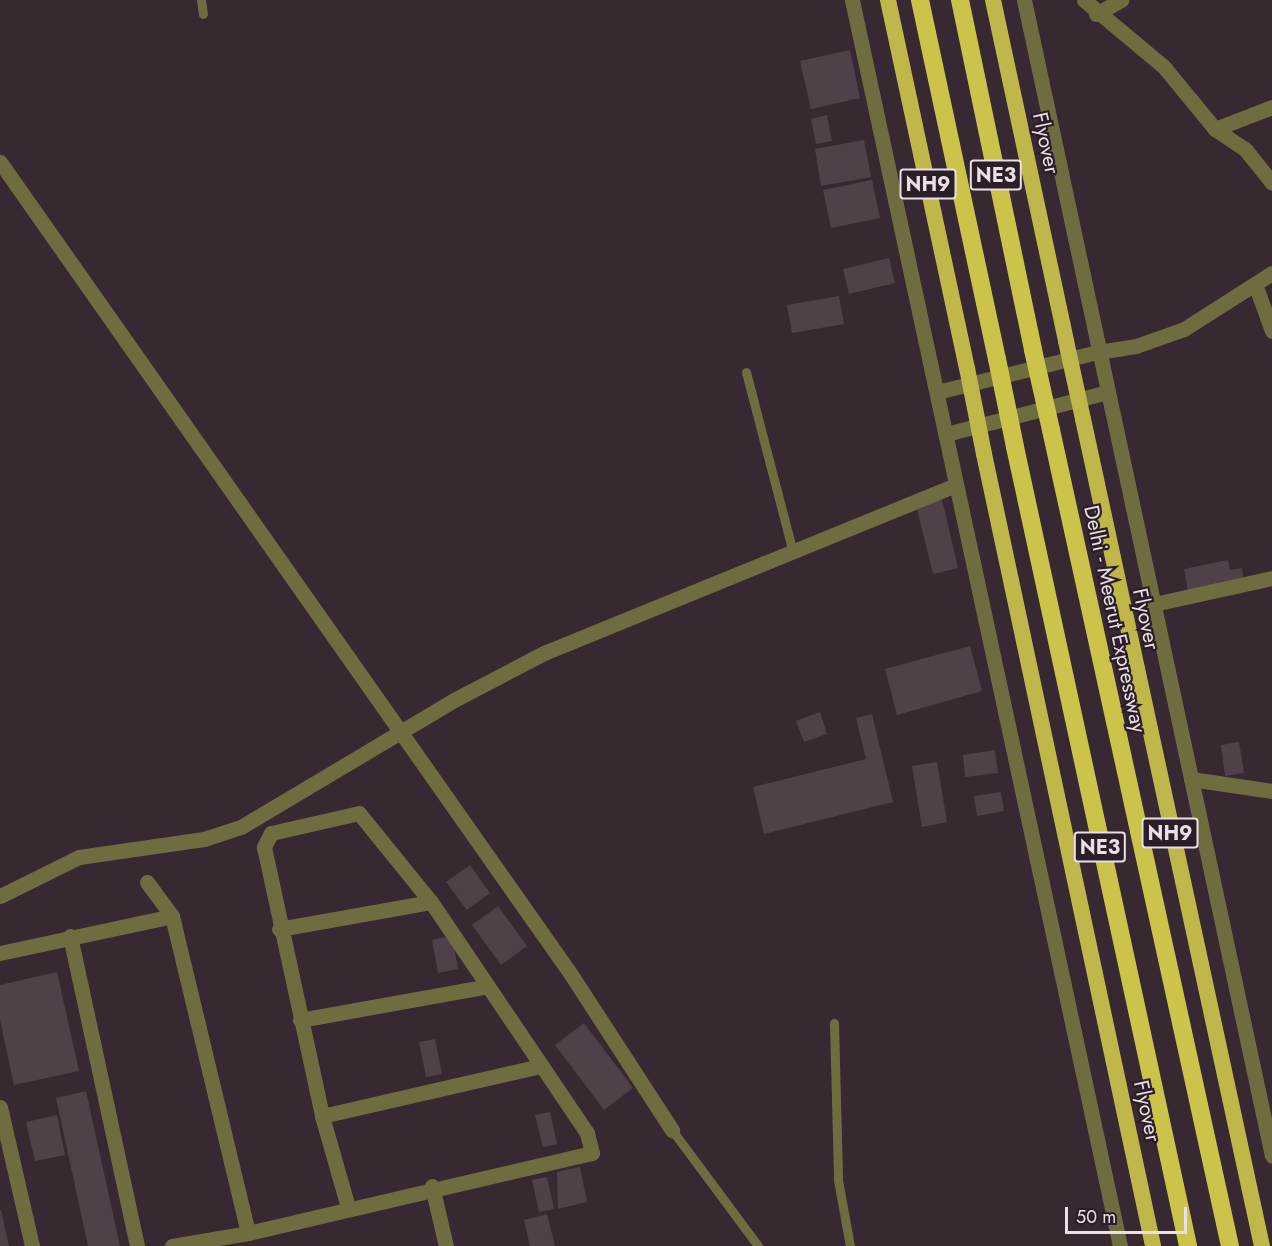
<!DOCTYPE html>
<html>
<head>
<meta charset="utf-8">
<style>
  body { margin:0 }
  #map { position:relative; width:1272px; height:1246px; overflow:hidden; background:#372832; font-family:Jost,sans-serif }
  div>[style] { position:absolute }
  .building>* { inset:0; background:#50404a }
  .service>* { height:9px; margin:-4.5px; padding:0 4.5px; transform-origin:4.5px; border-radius:4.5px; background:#6f6d40 }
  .minor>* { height:15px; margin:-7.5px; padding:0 7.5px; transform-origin:7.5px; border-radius:7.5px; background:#6f6d40 }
  .tertiary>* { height:15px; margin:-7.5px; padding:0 7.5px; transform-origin:7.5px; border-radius:7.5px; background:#6f6d40 }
  .trunk>* { height:16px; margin:-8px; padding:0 8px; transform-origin:8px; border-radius:8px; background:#bfb74a }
  .motorway>* { height:18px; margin:-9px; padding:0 9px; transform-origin:9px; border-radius:9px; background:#ccc34a }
  .trunk-bridge>* { height:16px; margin:-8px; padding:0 8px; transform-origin:8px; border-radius:8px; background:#bfb74a }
  .motorway-bridge>* { height:18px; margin:-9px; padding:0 9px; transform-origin:9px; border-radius:9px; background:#ccc34a }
  span { translate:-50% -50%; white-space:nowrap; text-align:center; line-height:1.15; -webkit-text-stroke:4.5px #2c1e28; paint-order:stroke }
  .shield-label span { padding:2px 4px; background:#2c1e28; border:2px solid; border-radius:4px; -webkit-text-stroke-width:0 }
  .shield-label { font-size:20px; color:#e9dfe5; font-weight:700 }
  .street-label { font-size:21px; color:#e9dfe5 }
  .scale { position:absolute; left:1065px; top:1207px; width:122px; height:27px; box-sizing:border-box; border:3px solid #e9dfe5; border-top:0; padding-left:8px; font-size:18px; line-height:21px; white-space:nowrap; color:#e9dfe5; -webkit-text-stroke:4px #2c1e28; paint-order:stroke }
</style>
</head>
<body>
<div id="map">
  <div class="building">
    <i style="clip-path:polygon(850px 50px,860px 98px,811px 109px,800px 61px)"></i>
    <i style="clip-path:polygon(827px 115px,832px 141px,816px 144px,811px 119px)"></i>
    <i style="clip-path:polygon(864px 140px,871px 177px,821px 186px,815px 149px)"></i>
    <i style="clip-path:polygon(872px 180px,880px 218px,831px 228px,823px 190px)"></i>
    <i style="clip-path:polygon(889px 258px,895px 283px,849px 294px,843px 269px)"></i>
    <i style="clip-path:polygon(839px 296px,844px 324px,792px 333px,787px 305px)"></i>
    <i style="clip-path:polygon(942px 499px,958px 568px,933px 574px,916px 505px)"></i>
    <i style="clip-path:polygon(1228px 560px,1230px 570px,1242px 568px,1244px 581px,1188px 592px,1184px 569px)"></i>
    <i style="clip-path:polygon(970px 646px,982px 691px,897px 715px,885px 669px)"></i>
    <i style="clip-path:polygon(820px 712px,827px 734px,804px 742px,796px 721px)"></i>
    <i style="clip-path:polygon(872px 714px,893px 802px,764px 834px,753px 787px,866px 759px,856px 718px)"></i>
    <i style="clip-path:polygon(1239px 742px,1244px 773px,1225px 776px,1221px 745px)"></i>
    <i style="clip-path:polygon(995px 750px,998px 773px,965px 777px,963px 755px)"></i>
    <i style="clip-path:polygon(937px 762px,947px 822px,922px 827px,912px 766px)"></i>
    <i style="clip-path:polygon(1001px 792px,1004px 811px,977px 816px,974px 796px)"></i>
    <i style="clip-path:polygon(470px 865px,490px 893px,467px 910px,446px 882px)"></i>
    <i style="clip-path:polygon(498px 906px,527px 946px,501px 965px,472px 925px)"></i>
    <i style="clip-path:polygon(452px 936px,458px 969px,438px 973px,432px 940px)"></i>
    <i style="clip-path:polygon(57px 972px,79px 1071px,14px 1085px,0 1020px,0 985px)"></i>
    <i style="clip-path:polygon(584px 1023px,633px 1088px,604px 1110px,555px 1045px)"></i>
    <i style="clip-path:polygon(435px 1039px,442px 1074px,426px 1077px,419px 1042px)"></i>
    <i style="clip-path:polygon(86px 1091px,120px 1246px,88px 1246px,56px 1098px)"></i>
    <i style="clip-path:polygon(550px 1112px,557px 1144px,543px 1147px,535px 1115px)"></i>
    <i style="clip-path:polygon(57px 1115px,65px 1155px,35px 1161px,26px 1122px)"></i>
    <i style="clip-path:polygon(580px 1167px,587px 1202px,558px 1209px,557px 1172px)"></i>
    <i style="clip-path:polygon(547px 1177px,554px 1209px,539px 1212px,532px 1180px)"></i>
    <i style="clip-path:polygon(0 1210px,1px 1210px,9px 1246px,0 1246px)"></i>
    <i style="clip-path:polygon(547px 1214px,555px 1246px,530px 1246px,524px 1220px)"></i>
  </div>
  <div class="service">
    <i style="left:201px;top:0;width:14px;rotate:82deg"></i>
    <i style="left:746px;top:372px;width:186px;rotate:75.4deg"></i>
    <i style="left:834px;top:1023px;width:157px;rotate:88.5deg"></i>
    <i style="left:838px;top:1180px;width:67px;rotate:79.7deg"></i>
    <i style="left:672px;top:1130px;width:144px;rotate:53.4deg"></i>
  </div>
  <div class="minor">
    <i style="left:1084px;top:0;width:104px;rotate:39.9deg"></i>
    <i style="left:1164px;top:67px;width:80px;rotate:50.6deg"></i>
    <i style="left:1215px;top:129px;width:36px;rotate:34deg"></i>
    <i style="left:1245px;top:149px;width:43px;rotate:51.5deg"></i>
    <i style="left:1096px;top:14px;width:29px;rotate:-29deg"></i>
    <i style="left:1215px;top:129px;width:61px;rotate:-21.1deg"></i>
    <i style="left:0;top:162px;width:995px;rotate:54.9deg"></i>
    <i style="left:572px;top:976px;width:184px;rotate:57deg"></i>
    <i style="left:1255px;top:284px;width:50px;rotate:70.1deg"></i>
    <i style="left:1098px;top:352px;width:38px;rotate:-9deg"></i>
    <i style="left:1136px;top:346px;width:51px;rotate:-19.5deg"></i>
    <i style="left:1184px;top:329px;width:104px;rotate:-32.5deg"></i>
    <i style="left:1154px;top:604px;width:121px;rotate:-12.4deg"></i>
    <i style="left:1191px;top:779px;width:82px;rotate:8.4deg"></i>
    <i style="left:147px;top:882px;width:42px;rotate:53.7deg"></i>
    <i style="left:0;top:896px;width:88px;rotate:-26.3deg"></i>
    <i style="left:79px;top:857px;width:126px;rotate:-8.2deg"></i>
    <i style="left:204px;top:839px;width:39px;rotate:-18deg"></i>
    <i style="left:241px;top:827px;width:248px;rotate:-30.8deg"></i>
    <i style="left:454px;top:700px;width:102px;rotate:-27.6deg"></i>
    <i style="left:544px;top:653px;width:445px;rotate:-22.2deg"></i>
    <i style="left:279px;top:929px;width:154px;rotate:-10.1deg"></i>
    <i style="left:70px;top:936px;width:317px;rotate:77.8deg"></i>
    <i style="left:0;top:953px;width:176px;rotate:-12.1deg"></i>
    <i style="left:172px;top:916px;width:326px;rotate:76.5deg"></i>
    <i style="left:300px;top:1020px;width:187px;rotate:-10.2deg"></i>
    <i style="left:0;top:1107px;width:143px;rotate:77deg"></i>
    <i style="left:322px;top:1116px;width:224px;rotate:-12.9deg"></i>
    <i style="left:432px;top:1186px;width:62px;rotate:76.9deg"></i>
    <i style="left:172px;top:1246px;width:77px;rotate:-9.7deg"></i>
    <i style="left:248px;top:1233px;width:353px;rotate:-13.1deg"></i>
    <i style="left:592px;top:1153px;width:21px;rotate:-104deg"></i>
    <i style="left:587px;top:1133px;width:279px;rotate:-124deg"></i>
    <i style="left:431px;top:902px;width:114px;rotate:-129deg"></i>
    <i style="left:359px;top:813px;width:90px;rotate:167.2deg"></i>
    <i style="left:271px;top:833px;width:16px;rotate:117deg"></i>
    <i style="left:264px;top:847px;width:275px;rotate:77.8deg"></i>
    <i style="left:322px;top:1116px;width:95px;rotate:74.1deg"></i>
  </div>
  <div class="tertiary">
    <i style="left:852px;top:0;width:1274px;rotate:77.86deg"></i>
    <i style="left:1024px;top:0;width:1182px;rotate:77.89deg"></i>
    <i style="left:937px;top:392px;width:166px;rotate:-14deg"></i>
    <i style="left:946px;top:434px;width:166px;rotate:-14.6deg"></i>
  </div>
  <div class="trunk">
    <i style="left:888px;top:0;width:376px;rotate:77.9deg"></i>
    <i style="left:993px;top:0;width:349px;rotate:77.9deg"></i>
    <i style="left:1083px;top:419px;width:846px;rotate:77.79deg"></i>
    <i style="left:984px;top:454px;width:810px;rotate:77.95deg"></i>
  </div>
  <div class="motorway">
    <i style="left:920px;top:0;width:367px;rotate:77.9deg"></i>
    <i style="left:960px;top:0;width:358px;rotate:78.2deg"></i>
    <i style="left:1051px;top:430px;width:835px;rotate:77.63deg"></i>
    <i style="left:1015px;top:447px;width:818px;rotate:77.78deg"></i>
  </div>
  <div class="trunk-bridge">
    <i style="left:1066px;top:341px;width:80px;rotate:77.7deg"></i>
    <i style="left:967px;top:368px;width:88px;rotate:78.8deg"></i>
  </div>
  <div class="motorway-bridge">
    <i style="left:1033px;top:350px;width:82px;rotate:77.3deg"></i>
    <i style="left:997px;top:359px;width:90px;rotate:78.4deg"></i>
  </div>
  <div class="shield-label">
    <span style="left:996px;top:175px">NE3</span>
    <span style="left:928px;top:184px">NH9</span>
    <span style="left:1170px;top:833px">NH9</span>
    <span style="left:1100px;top:847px">NE3</span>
  </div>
  <div class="street-label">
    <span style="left:1046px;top:143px;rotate:78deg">Flyover</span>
    <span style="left:1115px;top:619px;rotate:78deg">Delhi - Meerut Expressway</span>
    <span style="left:1146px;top:619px;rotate:78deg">Flyover</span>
    <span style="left:1147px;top:1111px;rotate:78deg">Flyover</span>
  </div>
  <div class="scale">50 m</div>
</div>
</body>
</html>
